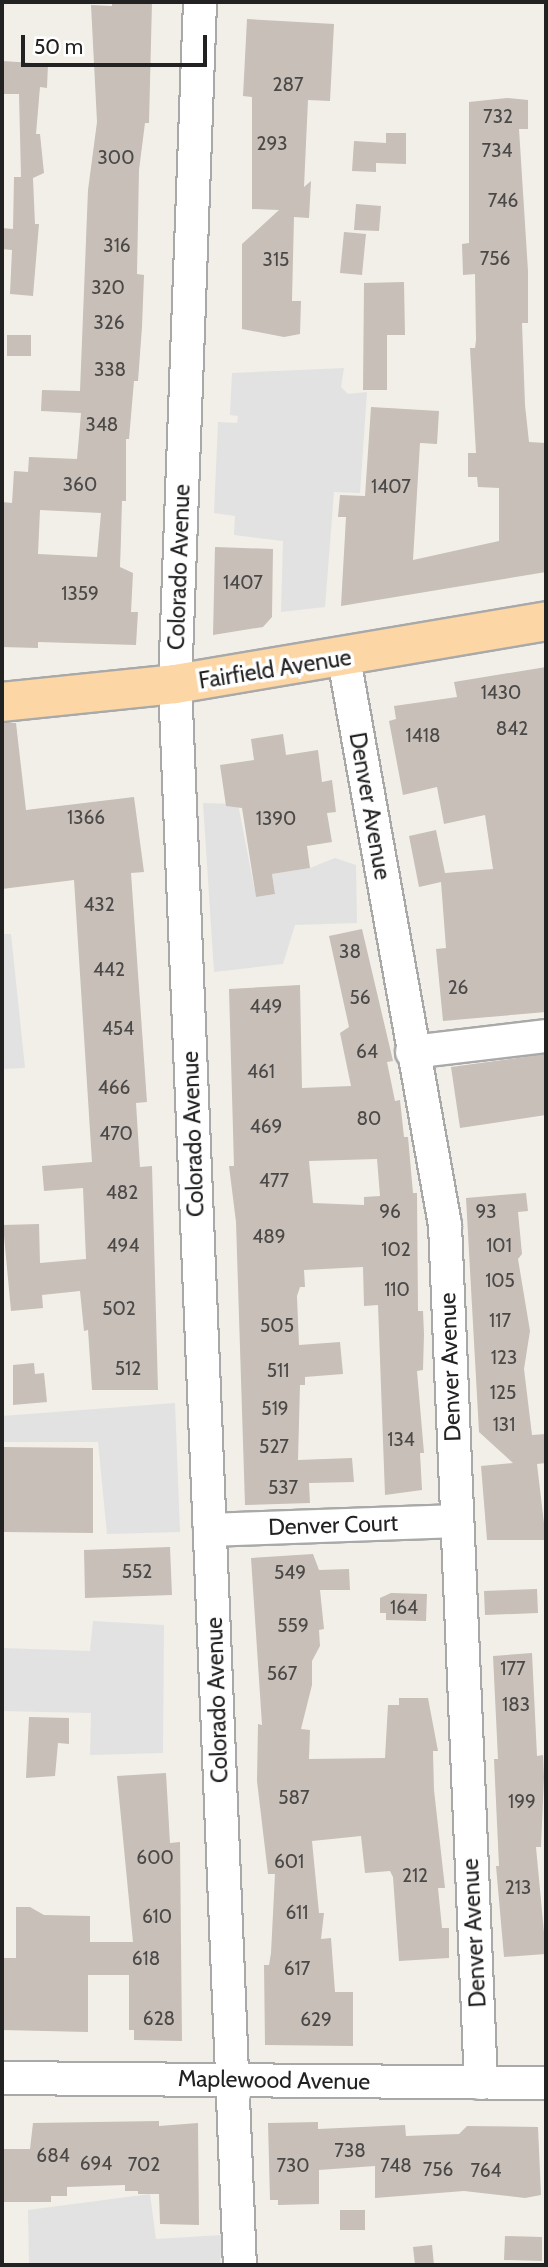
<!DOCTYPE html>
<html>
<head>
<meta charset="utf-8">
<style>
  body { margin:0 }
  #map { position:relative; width:548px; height:2267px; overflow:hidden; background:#f2efe9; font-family:Cabin,sans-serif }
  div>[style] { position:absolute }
  .parking>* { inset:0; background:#e2e2e2 }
  .building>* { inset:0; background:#c7bfb8 }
  .roads { filter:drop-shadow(2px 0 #a9a9a9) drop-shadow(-2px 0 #a9a9a9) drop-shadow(0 2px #a9a9a9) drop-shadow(0 -2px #a9a9a9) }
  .minor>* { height:32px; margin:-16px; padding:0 16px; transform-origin:16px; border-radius:16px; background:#fff }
  .major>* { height:38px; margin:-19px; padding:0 19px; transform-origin:19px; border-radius:19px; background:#fcd6a4 }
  span { translate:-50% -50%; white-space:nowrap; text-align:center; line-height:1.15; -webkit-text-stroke:7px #fff; paint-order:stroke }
  .number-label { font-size:19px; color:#4b4948 }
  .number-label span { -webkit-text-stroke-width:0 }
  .street-label { font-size:23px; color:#222 }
  .frame { position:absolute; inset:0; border:4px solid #222; pointer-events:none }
  .scale { position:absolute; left:21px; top:35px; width:186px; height:32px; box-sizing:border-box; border:4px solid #222; border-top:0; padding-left:9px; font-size:21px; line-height:24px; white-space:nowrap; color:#222; -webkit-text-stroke:5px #fff; paint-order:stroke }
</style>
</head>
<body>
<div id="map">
  <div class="parking">
    <i style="clip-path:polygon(344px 368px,341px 387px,348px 394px,367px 392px,360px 493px,334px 492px,325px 607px,281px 612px,283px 541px,234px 535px,235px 516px,214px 513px,218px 422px,237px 423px,238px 416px,230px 415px,232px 373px)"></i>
    <i style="clip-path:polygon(203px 803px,238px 804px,256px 897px,275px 894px,272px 874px,310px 868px,335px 858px,356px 865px,357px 923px,295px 925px,283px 964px,214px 972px)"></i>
    <i style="clip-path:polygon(2px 934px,11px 934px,25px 1068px,2px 1069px)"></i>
    <i style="clip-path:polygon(175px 1403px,180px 1532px,107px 1534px,98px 1442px,2px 1442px,2px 1416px)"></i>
    <i style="clip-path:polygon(93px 1621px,164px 1625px,163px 1753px,90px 1755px,91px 1713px,2px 1711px,2px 1648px,90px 1651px)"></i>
    <i style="clip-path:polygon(150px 2194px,156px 2239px,222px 2235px,220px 2265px,29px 2265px,28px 2210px)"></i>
  </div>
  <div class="building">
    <i style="clip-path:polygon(evenodd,112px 2px,152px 2px,149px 123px,145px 123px,139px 170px,137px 274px,144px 275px,142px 327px,138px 381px,134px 381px,129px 439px,126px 439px,126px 501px,122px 501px,121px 538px,120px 567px,133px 573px,131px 612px,138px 612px,136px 645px,38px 642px,38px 648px,2px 647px,2px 502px,12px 503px,14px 471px,28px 472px,29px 457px,77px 459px,81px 413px,41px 411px,42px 390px,80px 391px,88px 190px,97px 122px,91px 5px,112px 6px,112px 2px,40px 510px,101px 513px,97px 557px,38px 554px,40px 510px)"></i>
    <i style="clip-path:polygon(247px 19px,334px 24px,330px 101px,308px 100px,304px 187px,311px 181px,309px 218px,294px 217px,292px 301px,301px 301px,300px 334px,284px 337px,242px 329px,242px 244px,279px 210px,252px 209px,252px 97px,243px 96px)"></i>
    <i style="clip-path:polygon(2px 61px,48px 64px,47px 88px,40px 87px,36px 134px,40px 134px,44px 173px,33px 178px,35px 224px,39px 224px,33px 296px,10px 294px,12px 250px,2px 249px,2px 228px,13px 229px,14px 177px,21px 177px,19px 94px,2px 94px)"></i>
    <i style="clip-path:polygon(507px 98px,528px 100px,528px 129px,519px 129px,528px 271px,528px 323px,522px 323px,525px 405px,529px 442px,546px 443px,546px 572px,341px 606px,346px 517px,338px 517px,340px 495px,365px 496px,371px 407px,439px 411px,437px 444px,420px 443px,413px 560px,499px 541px,499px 488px,478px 487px,477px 477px,468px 477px,468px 453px,476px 453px,470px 348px,475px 348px,476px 340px,475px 274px,463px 275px,462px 244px,469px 243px,469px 102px)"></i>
    <i style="clip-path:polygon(386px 133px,406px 133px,406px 164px,376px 163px,376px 172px,352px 171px,354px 141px,386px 143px)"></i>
    <i style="clip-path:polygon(356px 204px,381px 206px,379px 231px,354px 230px)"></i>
    <i style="clip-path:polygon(344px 232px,366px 234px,362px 275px,340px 273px)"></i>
    <i style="clip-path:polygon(404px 282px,405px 335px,387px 335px,387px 390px,363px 390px,364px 283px)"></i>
    <i style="clip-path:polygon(7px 335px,31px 335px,31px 356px,7px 356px)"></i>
    <i style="clip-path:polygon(215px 547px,273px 549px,272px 617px,263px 627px,213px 635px)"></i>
    <i style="clip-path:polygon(546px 667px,546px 1012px,443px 1021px,436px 949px,446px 948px,441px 882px,419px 887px,409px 836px,436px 830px,445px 873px,493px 869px,485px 815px,444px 824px,437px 787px,403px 795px,389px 721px,396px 719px,394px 706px,457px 697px,454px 682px)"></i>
    <i style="clip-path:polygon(2px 723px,16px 723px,26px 810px,134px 797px,144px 872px,131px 873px,147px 1102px,136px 1103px,140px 1167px,152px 1166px,158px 1390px,92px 1390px,88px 1330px,84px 1331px,80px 1291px,42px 1295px,43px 1308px,11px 1311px,3px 1225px,39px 1224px,40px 1263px,86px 1259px,83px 1188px,44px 1191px,42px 1166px,92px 1162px,74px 880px,2px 889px)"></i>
    <i style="clip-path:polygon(283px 734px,286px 755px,318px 750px,322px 782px,332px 780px,336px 812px,327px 813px,332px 842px,307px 846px,310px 868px,272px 874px,275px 894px,256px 897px,242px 808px,226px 806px,220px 765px,254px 760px,251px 739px)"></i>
    <i style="clip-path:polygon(evenodd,362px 929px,393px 1061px,387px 1062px,395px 1101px,400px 1100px,404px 1137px,408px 1137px,413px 1193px,417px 1193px,418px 1311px,423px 1311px,424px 1334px,423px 1370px,417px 1371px,424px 1453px,420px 1453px,422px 1490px,385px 1495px,378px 1305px,364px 1306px,363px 1267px,304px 1270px,305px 1287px,300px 1287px,297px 1296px,299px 1345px,340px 1342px,343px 1374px,305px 1377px,305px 1385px,300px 1385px,298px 1460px,352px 1458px,354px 1482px,309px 1483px,310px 1503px,245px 1505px,236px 1222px,229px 1166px,234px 1166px,229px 989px,300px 985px,302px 1088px,351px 1086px,340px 1033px,349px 1027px,329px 936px,362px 929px,377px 1159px,380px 1196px,364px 1197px,364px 1205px,313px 1203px,309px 1161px,377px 1159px)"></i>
    <i style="clip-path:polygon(546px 1054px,546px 1115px,460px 1128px,451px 1067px)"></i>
    <i style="clip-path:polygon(526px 1193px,528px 1211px,518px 1212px,522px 1254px,518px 1259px,530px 1331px,524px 1369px,532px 1435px,546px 1434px,546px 1463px,537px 1464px,546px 1540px,487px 1540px,481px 1466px,513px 1463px,479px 1432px,466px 1198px)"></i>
    <i style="clip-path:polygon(34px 1363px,35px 1374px,44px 1373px,47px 1402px,13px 1405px,13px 1365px)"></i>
    <i style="clip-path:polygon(2px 1447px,93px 1448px,93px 1533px,2px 1532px)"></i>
    <i style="clip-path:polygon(170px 1547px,172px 1595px,85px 1598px,84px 1550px)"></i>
    <i style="clip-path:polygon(313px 1554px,319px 1570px,349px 1569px,350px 1590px,320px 1590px,324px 1629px,319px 1630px,320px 1646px,312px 1661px,312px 1685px,301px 1729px,310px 1730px,309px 1759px,385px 1758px,388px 1705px,399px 1705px,399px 1698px,428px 1698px,438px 1751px,433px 1751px,434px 1790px,445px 1888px,438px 1888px,442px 1928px,449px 1928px,449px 1958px,399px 1961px,393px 1877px,390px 1871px,365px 1873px,361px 1836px,312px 1841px,319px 1913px,324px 1913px,321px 1939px,331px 1938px,335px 1992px,353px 1992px,353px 2046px,265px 2045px,264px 1965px,269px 1965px,271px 1953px,275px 1874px,268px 1874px,257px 1781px,258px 1724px,262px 1725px,251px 1558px)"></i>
    <i style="clip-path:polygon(537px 1589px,538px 1613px,485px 1615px,484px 1591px)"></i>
    <i style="clip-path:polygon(391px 1593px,427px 1594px,426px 1621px,386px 1620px,386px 1613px,380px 1613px,380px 1598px)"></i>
    <i style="clip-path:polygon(532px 1653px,537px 1756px,543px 1755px,544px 1777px,541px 1847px,536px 1847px,546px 1954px,504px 1957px,496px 1866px,499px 1866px,494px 1759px,498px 1759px,493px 1656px)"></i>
    <i style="clip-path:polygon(29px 1717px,69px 1718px,69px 1744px,58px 1743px,55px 1776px,26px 1778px)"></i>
    <i style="clip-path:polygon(166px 1773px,170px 1843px,180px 1842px,182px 2041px,134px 2040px,134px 2030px,129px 2030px,129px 1975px,88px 1975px,88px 2032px,2px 2030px,2px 1958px,16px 1958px,16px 1907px,30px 1907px,44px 1915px,90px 1916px,90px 1942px,133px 1942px,117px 1776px)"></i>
    <i style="clip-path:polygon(159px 2121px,159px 2126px,198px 2123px,199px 2225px,160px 2224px,159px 2194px,138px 2194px,138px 2191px,125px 2191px,125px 2185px,67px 2187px,67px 2196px,51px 2196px,51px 2202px,2px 2202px,2px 2149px,30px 2149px,33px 2123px)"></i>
    <i style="clip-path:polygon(318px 2122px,318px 2129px,405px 2125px,406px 2136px,459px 2134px,467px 2126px,538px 2127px,541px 2195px,525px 2198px,464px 2191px,375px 2198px,375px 2166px,319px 2170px,319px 2204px,278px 2205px,278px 2200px,270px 2200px,268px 2123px)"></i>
    <i style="clip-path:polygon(340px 2210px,365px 2210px,365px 2230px,340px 2230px)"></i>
    <i style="clip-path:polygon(505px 2236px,542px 2237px,542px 2261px,504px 2260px)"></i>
    <i style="clip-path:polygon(432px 2245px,434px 2265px,415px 2265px,413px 2247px)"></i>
  </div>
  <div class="roads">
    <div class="minor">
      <i style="left:200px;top:2px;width:682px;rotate:92.1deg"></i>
      <i style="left:175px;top:684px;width:1582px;rotate:87.65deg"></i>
      <i style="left:344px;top:659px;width:575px;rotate:79.88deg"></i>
      <i style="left:445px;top:1225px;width:859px;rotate:87.6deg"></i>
      <i style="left:412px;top:1052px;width:135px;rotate:-6.8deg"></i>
      <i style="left:210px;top:1530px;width:246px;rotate:-2.1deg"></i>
      <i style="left:2px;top:2078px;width:544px;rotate:0.53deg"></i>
    </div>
    <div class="major">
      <i style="left:2px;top:702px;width:174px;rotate:-5.9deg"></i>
      <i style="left:175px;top:684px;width:376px;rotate:-9.6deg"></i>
    </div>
  </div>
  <div class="number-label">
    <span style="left:288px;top:85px">287</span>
    <span style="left:498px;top:117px">732</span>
    <span style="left:272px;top:144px">293</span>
    <span style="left:497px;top:151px">734</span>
    <span style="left:116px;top:158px">300</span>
    <span style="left:503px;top:201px">746</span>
    <span style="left:117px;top:246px">316</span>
    <span style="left:495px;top:259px">756</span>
    <span style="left:276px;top:260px">315</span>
    <span style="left:108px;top:288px">320</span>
    <span style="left:109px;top:323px">326</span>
    <span style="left:110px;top:370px">338</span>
    <span style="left:102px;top:425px">348</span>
    <span style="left:80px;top:485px">360</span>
    <span style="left:391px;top:487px">1407</span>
    <span style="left:243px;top:583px">1407</span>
    <span style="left:80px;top:594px">1359</span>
    <span style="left:501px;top:693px">1430</span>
    <span style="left:512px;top:729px">842</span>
    <span style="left:423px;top:736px">1418</span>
    <span style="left:86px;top:818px">1366</span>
    <span style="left:276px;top:819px">1390</span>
    <span style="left:99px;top:905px">432</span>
    <span style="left:350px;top:952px">38</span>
    <span style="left:109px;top:970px">442</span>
    <span style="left:458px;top:988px">26</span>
    <span style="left:360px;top:998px">56</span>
    <span style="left:266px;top:1007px">449</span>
    <span style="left:118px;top:1029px">454</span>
    <span style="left:367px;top:1052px">64</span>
    <span style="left:261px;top:1072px">461</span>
    <span style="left:114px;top:1088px">466</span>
    <span style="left:369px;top:1119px">80</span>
    <span style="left:266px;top:1127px">469</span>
    <span style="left:116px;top:1134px">470</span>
    <span style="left:274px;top:1181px">477</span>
    <span style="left:122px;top:1193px">482</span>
    <span style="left:390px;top:1212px">96</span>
    <span style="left:486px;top:1212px">93</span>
    <span style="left:269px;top:1237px">489</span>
    <span style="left:123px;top:1246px">494</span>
    <span style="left:499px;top:1246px">101</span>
    <span style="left:396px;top:1250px">102</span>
    <span style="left:500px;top:1281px">105</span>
    <span style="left:397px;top:1290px">110</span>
    <span style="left:119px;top:1309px">502</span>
    <span style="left:500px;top:1321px">117</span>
    <span style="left:277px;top:1326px">505</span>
    <span style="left:504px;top:1358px">123</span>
    <span style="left:128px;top:1369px">512</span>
    <span style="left:278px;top:1371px">511</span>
    <span style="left:503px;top:1393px">125</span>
    <span style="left:275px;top:1409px">519</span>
    <span style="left:504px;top:1425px">131</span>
    <span style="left:401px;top:1440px">134</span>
    <span style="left:274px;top:1447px">527</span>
    <span style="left:283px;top:1488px">537</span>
    <span style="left:137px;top:1572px">552</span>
    <span style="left:290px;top:1573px">549</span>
    <span style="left:404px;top:1608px">164</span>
    <span style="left:293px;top:1626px">559</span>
    <span style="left:513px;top:1669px">177</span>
    <span style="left:282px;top:1674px">567</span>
    <span style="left:516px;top:1705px">183</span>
    <span style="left:294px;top:1798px">587</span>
    <span style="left:522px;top:1802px">199</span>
    <span style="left:155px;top:1858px">600</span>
    <span style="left:289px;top:1862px">601</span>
    <span style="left:415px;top:1876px">212</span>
    <span style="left:518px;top:1888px">213</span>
    <span style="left:297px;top:1913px">611</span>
    <span style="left:157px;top:1917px">610</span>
    <span style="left:146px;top:1959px">618</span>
    <span style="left:297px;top:1969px">617</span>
    <span style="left:159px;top:2019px">628</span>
    <span style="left:316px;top:2020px">629</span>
    <span style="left:350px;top:2151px">738</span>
    <span style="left:53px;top:2156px">684</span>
    <span style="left:96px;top:2164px">694</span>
    <span style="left:144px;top:2165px">702</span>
    <span style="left:293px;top:2166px">730</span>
    <span style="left:396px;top:2166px">748</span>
    <span style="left:438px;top:2170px">756</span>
    <span style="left:486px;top:2171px">764</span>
  </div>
  <div class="street-label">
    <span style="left:179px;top:567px;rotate:-88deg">Colorado Avenue</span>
    <span style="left:275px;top:669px;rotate:-9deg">Fairfield Avenue</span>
    <span style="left:370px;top:806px;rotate:80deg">Denver Avenue</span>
    <span style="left:193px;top:1134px;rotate:-92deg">Colorado Avenue</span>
    <span style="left:450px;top:1367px;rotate:-92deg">Denver Avenue</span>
    <span style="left:333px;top:1525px;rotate:-2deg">Denver Court</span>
    <span style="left:217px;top:1700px;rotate:-92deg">Colorado Avenue</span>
    <span style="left:474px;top:1933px;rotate:-93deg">Denver Avenue</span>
    <span style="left:274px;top:2080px;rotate:1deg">Maplewood Avenue</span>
  </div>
  <div class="frame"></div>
  <div class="scale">50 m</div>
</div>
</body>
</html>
